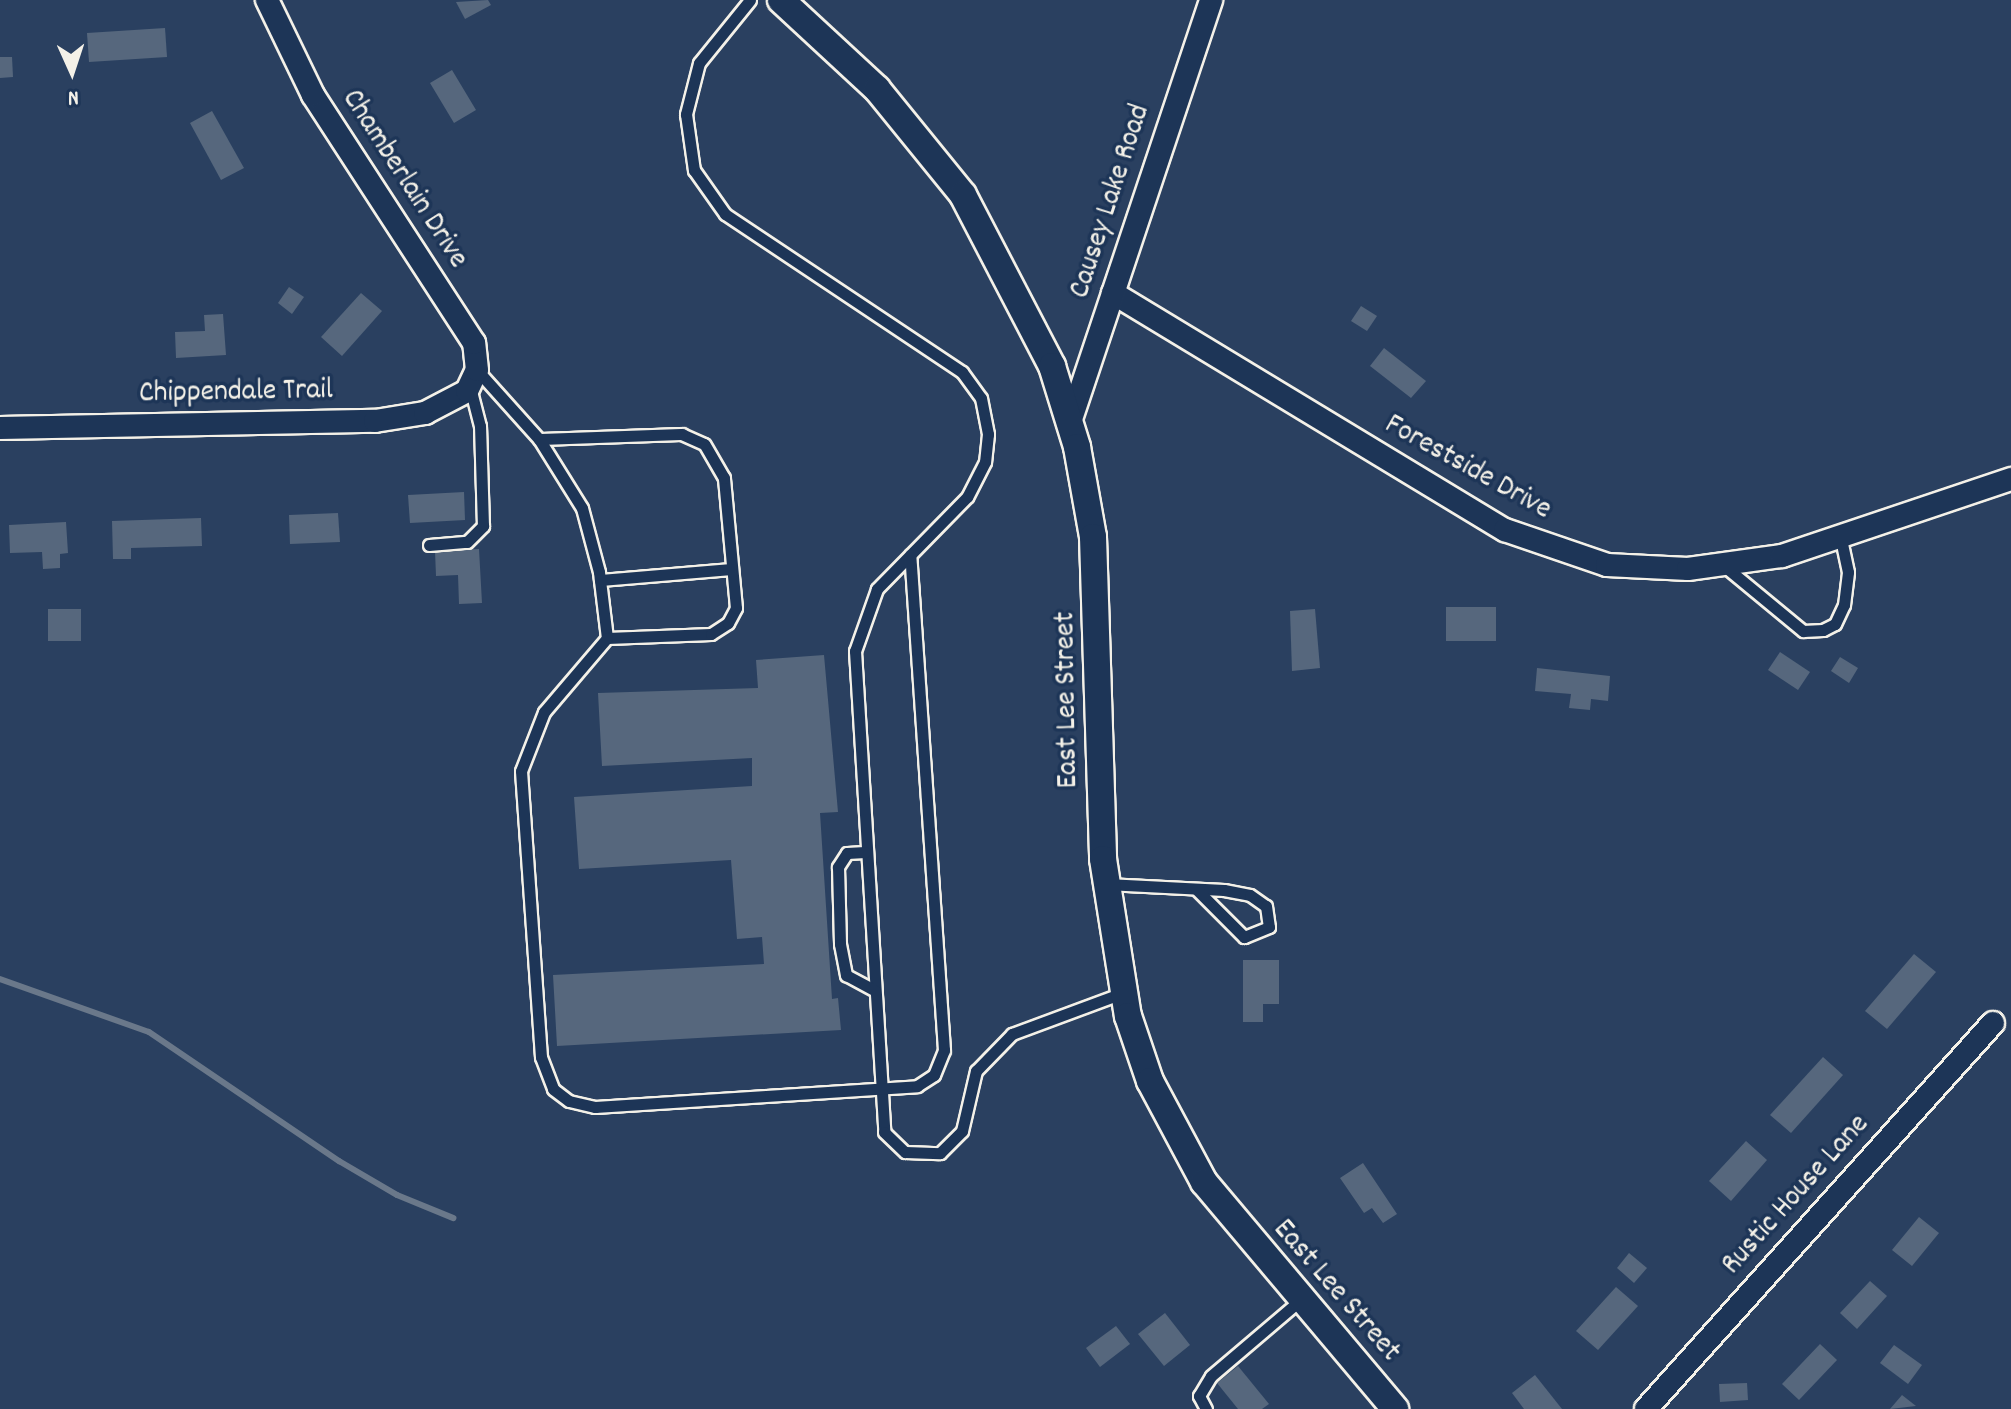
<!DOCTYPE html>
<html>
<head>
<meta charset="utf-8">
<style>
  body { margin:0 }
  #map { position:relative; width:2011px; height:1409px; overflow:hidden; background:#2a4060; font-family:Dekko,sans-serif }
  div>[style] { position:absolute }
  .stream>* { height:6px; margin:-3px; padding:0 3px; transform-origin:3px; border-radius:3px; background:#6a788a }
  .building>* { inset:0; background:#56677d }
  .roads { filter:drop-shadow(2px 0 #f4f1e8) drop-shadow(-2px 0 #f4f1e8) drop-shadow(0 2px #f4f1e8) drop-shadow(0 -2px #f4f1e8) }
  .service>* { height:11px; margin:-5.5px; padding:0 5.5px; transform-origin:5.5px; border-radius:5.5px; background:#1d3557 }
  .minor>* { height:22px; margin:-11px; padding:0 11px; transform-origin:11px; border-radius:11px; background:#1d3557 }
  .tertiary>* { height:26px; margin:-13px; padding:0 13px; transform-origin:13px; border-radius:13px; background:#1d3557 }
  span { translate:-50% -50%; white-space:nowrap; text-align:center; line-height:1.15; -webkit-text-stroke:7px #1d3557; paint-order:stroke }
  .street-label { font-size:30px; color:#f4f1e8 }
  .north { position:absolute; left:32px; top:32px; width:80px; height:80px; -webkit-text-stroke:6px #1d3557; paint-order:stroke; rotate:177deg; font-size:22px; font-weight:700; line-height:32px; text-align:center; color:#f4f1e8 }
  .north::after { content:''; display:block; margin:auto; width:28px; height:36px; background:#f4f1e8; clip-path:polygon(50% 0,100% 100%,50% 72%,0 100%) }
</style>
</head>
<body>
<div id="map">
  <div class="stream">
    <i style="left:0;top:979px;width:158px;rotate:19.6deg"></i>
    <i style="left:149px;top:1032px;width:230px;rotate:34.2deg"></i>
    <i style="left:339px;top:1161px;width:67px;rotate:30.4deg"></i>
    <i style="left:397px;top:1195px;width:61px;rotate:22.3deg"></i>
  </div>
  <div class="building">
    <i style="clip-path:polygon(488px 0,491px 5px,465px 19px,456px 2px)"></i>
    <i style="clip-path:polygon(165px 28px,167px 57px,89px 62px,87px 33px)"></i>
    <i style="clip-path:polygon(0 57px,12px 57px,13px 77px,0 78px)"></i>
    <i style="clip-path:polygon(452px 70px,476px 110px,454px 123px,430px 83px)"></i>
    <i style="clip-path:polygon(212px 111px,244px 168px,221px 180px,190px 123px)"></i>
    <i style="clip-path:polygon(289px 287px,304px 297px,292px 314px,278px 303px)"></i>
    <i style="clip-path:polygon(361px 293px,382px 311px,342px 356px,321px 337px)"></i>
    <i style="clip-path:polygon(1361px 306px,1377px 316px,1367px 331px,1351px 321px)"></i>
    <i style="clip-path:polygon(223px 314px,226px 355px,176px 358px,175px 332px,205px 331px,204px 315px)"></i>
    <i style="clip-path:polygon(1384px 348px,1426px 381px,1411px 398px,1370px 366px)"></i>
    <i style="clip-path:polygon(464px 492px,465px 520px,410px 523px,408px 495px)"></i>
    <i style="clip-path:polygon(338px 513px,340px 542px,290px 544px,289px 515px)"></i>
    <i style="clip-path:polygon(201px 518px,202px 546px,131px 548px,131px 559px,113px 559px,112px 521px)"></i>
    <i style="clip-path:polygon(66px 522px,68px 553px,60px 554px,60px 568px,43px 569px,42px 552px,10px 553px,9px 525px)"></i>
    <i style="clip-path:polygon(479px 549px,482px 603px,459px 604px,458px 575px,436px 576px,435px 551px)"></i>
    <i style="clip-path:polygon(1446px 607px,1496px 607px,1496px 641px,1446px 641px)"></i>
    <i style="clip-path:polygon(48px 609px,81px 609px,81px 641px,48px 641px)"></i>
    <i style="clip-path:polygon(1315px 609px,1320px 668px,1292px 671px,1290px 611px)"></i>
    <i style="clip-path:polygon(1780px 652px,1810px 672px,1798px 690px,1768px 670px)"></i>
    <i style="clip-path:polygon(824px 655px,838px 812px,820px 813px,832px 999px,838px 998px,841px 1030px,557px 1046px,553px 975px,764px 964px,762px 937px,737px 939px,731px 860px,579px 869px,574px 797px,752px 786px,752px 758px,602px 766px,598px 693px,758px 688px,756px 660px)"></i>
    <i style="clip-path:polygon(1840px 657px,1858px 668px,1849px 683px,1831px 671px)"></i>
    <i style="clip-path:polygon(1537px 668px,1610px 676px,1608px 701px,1591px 699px,1590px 710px,1569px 708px,1571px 694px,1535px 691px)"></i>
    <i style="clip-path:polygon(1914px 954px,1936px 972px,1887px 1029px,1865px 1011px)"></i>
    <i style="clip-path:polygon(1243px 960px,1279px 960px,1279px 1004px,1263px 1004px,1263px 1022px,1243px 1022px)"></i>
    <i style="clip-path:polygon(1823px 1057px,1843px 1075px,1791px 1133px,1770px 1115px)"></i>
    <i style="clip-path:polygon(1746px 1141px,1767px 1160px,1731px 1201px,1709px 1181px)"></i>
    <i style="clip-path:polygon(1363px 1163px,1397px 1214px,1383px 1223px,1372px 1208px,1364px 1213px,1340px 1178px)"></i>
    <i style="clip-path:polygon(1919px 1217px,1939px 1233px,1912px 1266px,1892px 1250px)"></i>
    <i style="clip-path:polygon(1629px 1253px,1647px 1268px,1634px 1283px,1617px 1268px)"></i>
    <i style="clip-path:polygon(1870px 1281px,1887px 1296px,1857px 1329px,1840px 1313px)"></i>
    <i style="clip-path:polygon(1616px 1287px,1638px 1306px,1598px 1350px,1576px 1331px)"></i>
    <i style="clip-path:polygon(1165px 1313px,1190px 1345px,1164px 1366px,1138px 1334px)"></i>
    <i style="clip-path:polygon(1116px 1326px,1130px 1344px,1100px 1367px,1086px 1348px)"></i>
    <i style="clip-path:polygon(1820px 1344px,1837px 1360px,1799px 1400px,1782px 1384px)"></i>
    <i style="clip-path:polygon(1894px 1345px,1922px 1365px,1908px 1384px,1880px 1363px)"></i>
    <i style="clip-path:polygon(1238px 1366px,1269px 1404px,1262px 1409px,1238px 1409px,1217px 1383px)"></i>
    <i style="clip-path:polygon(1535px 1375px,1562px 1409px,1524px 1409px,1512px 1393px)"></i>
    <i style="clip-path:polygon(1747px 1383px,1748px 1400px,1720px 1402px,1719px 1384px)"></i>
    <i style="clip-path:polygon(1902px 1395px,1916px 1406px,1890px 1409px)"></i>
  </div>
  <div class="roads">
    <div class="service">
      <i style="left:750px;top:0;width:81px;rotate:129deg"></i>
      <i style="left:699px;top:63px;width:53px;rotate:104.3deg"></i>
      <i style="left:686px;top:114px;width:57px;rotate:81.9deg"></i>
      <i style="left:694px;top:170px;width:54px;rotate:54.8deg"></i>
      <i style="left:725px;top:214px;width:285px;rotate:33.7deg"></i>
      <i style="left:962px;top:372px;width:32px;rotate:54deg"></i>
      <i style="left:981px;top:398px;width:37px;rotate:79deg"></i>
      <i style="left:988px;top:434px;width:28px;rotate:96deg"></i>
      <i style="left:985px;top:462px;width:39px;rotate:117deg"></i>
      <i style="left:967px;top:497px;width:129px;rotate:134.4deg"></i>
      <i style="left:877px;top:589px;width:66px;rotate:109.5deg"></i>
      <i style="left:855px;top:651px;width:482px;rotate:86.5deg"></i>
      <i style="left:884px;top:1132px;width:29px;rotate:44deg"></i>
      <i style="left:905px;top:1152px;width:35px;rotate:2deg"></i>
      <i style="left:940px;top:1153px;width:31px;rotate:-45deg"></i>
      <i style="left:962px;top:1131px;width:62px;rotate:-76.9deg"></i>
      <i style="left:976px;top:1071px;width:52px;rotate:-45.8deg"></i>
      <i style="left:1012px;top:1034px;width:117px;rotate:-20.4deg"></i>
      <i style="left:477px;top:370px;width:93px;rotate:48.1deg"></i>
      <i style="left:539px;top:439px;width:81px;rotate:58.1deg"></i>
      <i style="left:582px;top:508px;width:66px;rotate:75.1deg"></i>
      <i style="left:599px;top:572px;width:66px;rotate:83.1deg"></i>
      <i style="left:607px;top:638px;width:104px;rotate:-2.2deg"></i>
      <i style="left:711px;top:634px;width:20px;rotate:-33deg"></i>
      <i style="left:728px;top:623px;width:17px;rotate:-62deg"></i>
      <i style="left:736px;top:608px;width:131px;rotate:-95.3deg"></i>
      <i style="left:724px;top:478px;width:39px;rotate:-120deg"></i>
      <i style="left:704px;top:444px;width:24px;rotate:-156deg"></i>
      <i style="left:682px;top:434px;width:143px;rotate:178deg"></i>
      <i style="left:429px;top:545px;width:38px;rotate:-5deg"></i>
      <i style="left:467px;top:542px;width:23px;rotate:-45deg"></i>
      <i style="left:483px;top:526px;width:100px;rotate:-91.7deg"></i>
      <i style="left:480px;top:426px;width:40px;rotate:-104.4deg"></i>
      <i style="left:1723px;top:565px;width:104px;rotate:39.5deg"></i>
      <i style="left:1803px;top:631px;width:20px;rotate:-3deg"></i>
      <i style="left:1823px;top:630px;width:13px;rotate:-27deg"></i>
      <i style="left:1835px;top:624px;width:21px;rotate:-65deg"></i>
      <i style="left:1844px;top:605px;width:33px;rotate:-83deg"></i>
      <i style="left:1848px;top:572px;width:34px;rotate:-102deg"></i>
      <i style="left:600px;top:580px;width:132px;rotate:-4.8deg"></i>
      <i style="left:607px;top:638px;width:97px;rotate:130.4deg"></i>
      <i style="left:544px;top:712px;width:63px;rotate:111.3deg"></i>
      <i style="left:521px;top:771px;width:287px;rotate:86deg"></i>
      <i style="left:541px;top:1057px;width:34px;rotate:69deg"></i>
      <i style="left:553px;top:1089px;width:20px;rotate:37deg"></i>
      <i style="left:569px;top:1101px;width:27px;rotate:13deg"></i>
      <i style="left:595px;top:1107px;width:323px;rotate:-3.7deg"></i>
      <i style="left:917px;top:1086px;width:20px;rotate:-33deg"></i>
      <i style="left:934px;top:1075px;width:27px;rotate:-68deg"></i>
      <i style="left:944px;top:1050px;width:496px;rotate:-93.9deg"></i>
      <i style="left:865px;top:852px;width:18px;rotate:177deg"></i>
      <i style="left:847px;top:853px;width:17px;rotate:123deg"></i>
      <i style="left:838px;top:867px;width:77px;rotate:88.5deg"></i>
      <i style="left:840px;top:944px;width:32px;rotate:79deg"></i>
      <i style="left:846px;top:975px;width:32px;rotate:28deg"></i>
      <i style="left:1106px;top:884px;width:118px;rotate:2.9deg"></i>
      <i style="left:1224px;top:890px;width:26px;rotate:11deg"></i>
      <i style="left:1250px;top:895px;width:19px;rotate:35deg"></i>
      <i style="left:1266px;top:906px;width:21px;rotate:82deg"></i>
      <i style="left:1269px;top:927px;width:27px;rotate:158deg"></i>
      <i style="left:1244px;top:937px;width:68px;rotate:-135deg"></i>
      <i style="left:1206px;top:1409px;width:15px;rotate:-118deg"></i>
      <i style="left:1199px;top:1396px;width:23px;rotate:-59deg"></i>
      <i style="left:1211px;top:1376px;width:116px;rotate:-40.4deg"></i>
    </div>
    <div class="minor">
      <i style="left:1113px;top:293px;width:458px;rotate:31.2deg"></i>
      <i style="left:1505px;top:530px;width:108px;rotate:18.9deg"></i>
      <i style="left:1607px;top:565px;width:81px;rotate:2.8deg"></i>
      <i style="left:1688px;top:569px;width:95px;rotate:-7.9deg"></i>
      <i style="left:1782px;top:556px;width:242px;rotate:-18.6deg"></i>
      <i style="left:1070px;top:422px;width:445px;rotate:-71.5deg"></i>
      <i style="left:0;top:428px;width:375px;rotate:-1.1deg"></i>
      <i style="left:375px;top:421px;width:51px;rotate:-9.1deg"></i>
      <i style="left:425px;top:413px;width:47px;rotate:-27.6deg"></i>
      <i style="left:467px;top:391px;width:23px;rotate:-65deg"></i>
      <i style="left:477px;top:370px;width:27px;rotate:-96deg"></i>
      <i style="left:474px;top:343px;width:296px;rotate:-123deg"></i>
      <i style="left:313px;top:95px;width:106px;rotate:-115.8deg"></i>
      <i style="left:1646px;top:1409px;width:519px;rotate:-48.05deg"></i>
    </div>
    <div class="tertiary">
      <i style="left:781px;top:0;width:131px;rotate:42.8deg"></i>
      <i style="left:877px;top:89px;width:136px;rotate:50.9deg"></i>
      <i style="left:963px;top:195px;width:193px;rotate:62.5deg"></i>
      <i style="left:1052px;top:366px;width:85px;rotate:72.8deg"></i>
      <i style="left:1077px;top:447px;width:91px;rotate:79.9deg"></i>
      <i style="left:1093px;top:537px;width:322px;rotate:88.2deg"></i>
      <i style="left:1103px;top:859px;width:159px;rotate:81deg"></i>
      <i style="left:1128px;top:1016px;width:69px;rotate:71.3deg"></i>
      <i style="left:1150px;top:1081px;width:115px;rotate:61.9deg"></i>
      <i style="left:1204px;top:1182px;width:297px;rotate:49.9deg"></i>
    </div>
  </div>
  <div class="street-label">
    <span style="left:403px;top:180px;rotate:57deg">Chamberlain Drive</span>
    <span style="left:1112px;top:202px;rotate:-72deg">Causey Lake Road</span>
    <span style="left:236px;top:394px;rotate:-1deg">Chippendale Trail</span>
    <span style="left:1467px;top:469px;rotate:29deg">Forestside Drive</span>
    <span style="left:1069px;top:700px;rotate:-91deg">East Lee Street</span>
    <span style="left:1797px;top:1196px;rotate:-48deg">Rustic House Lane</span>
    <span style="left:1335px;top:1292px;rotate:49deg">East Lee Street</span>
  </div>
  <div class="north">N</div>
</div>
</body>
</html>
